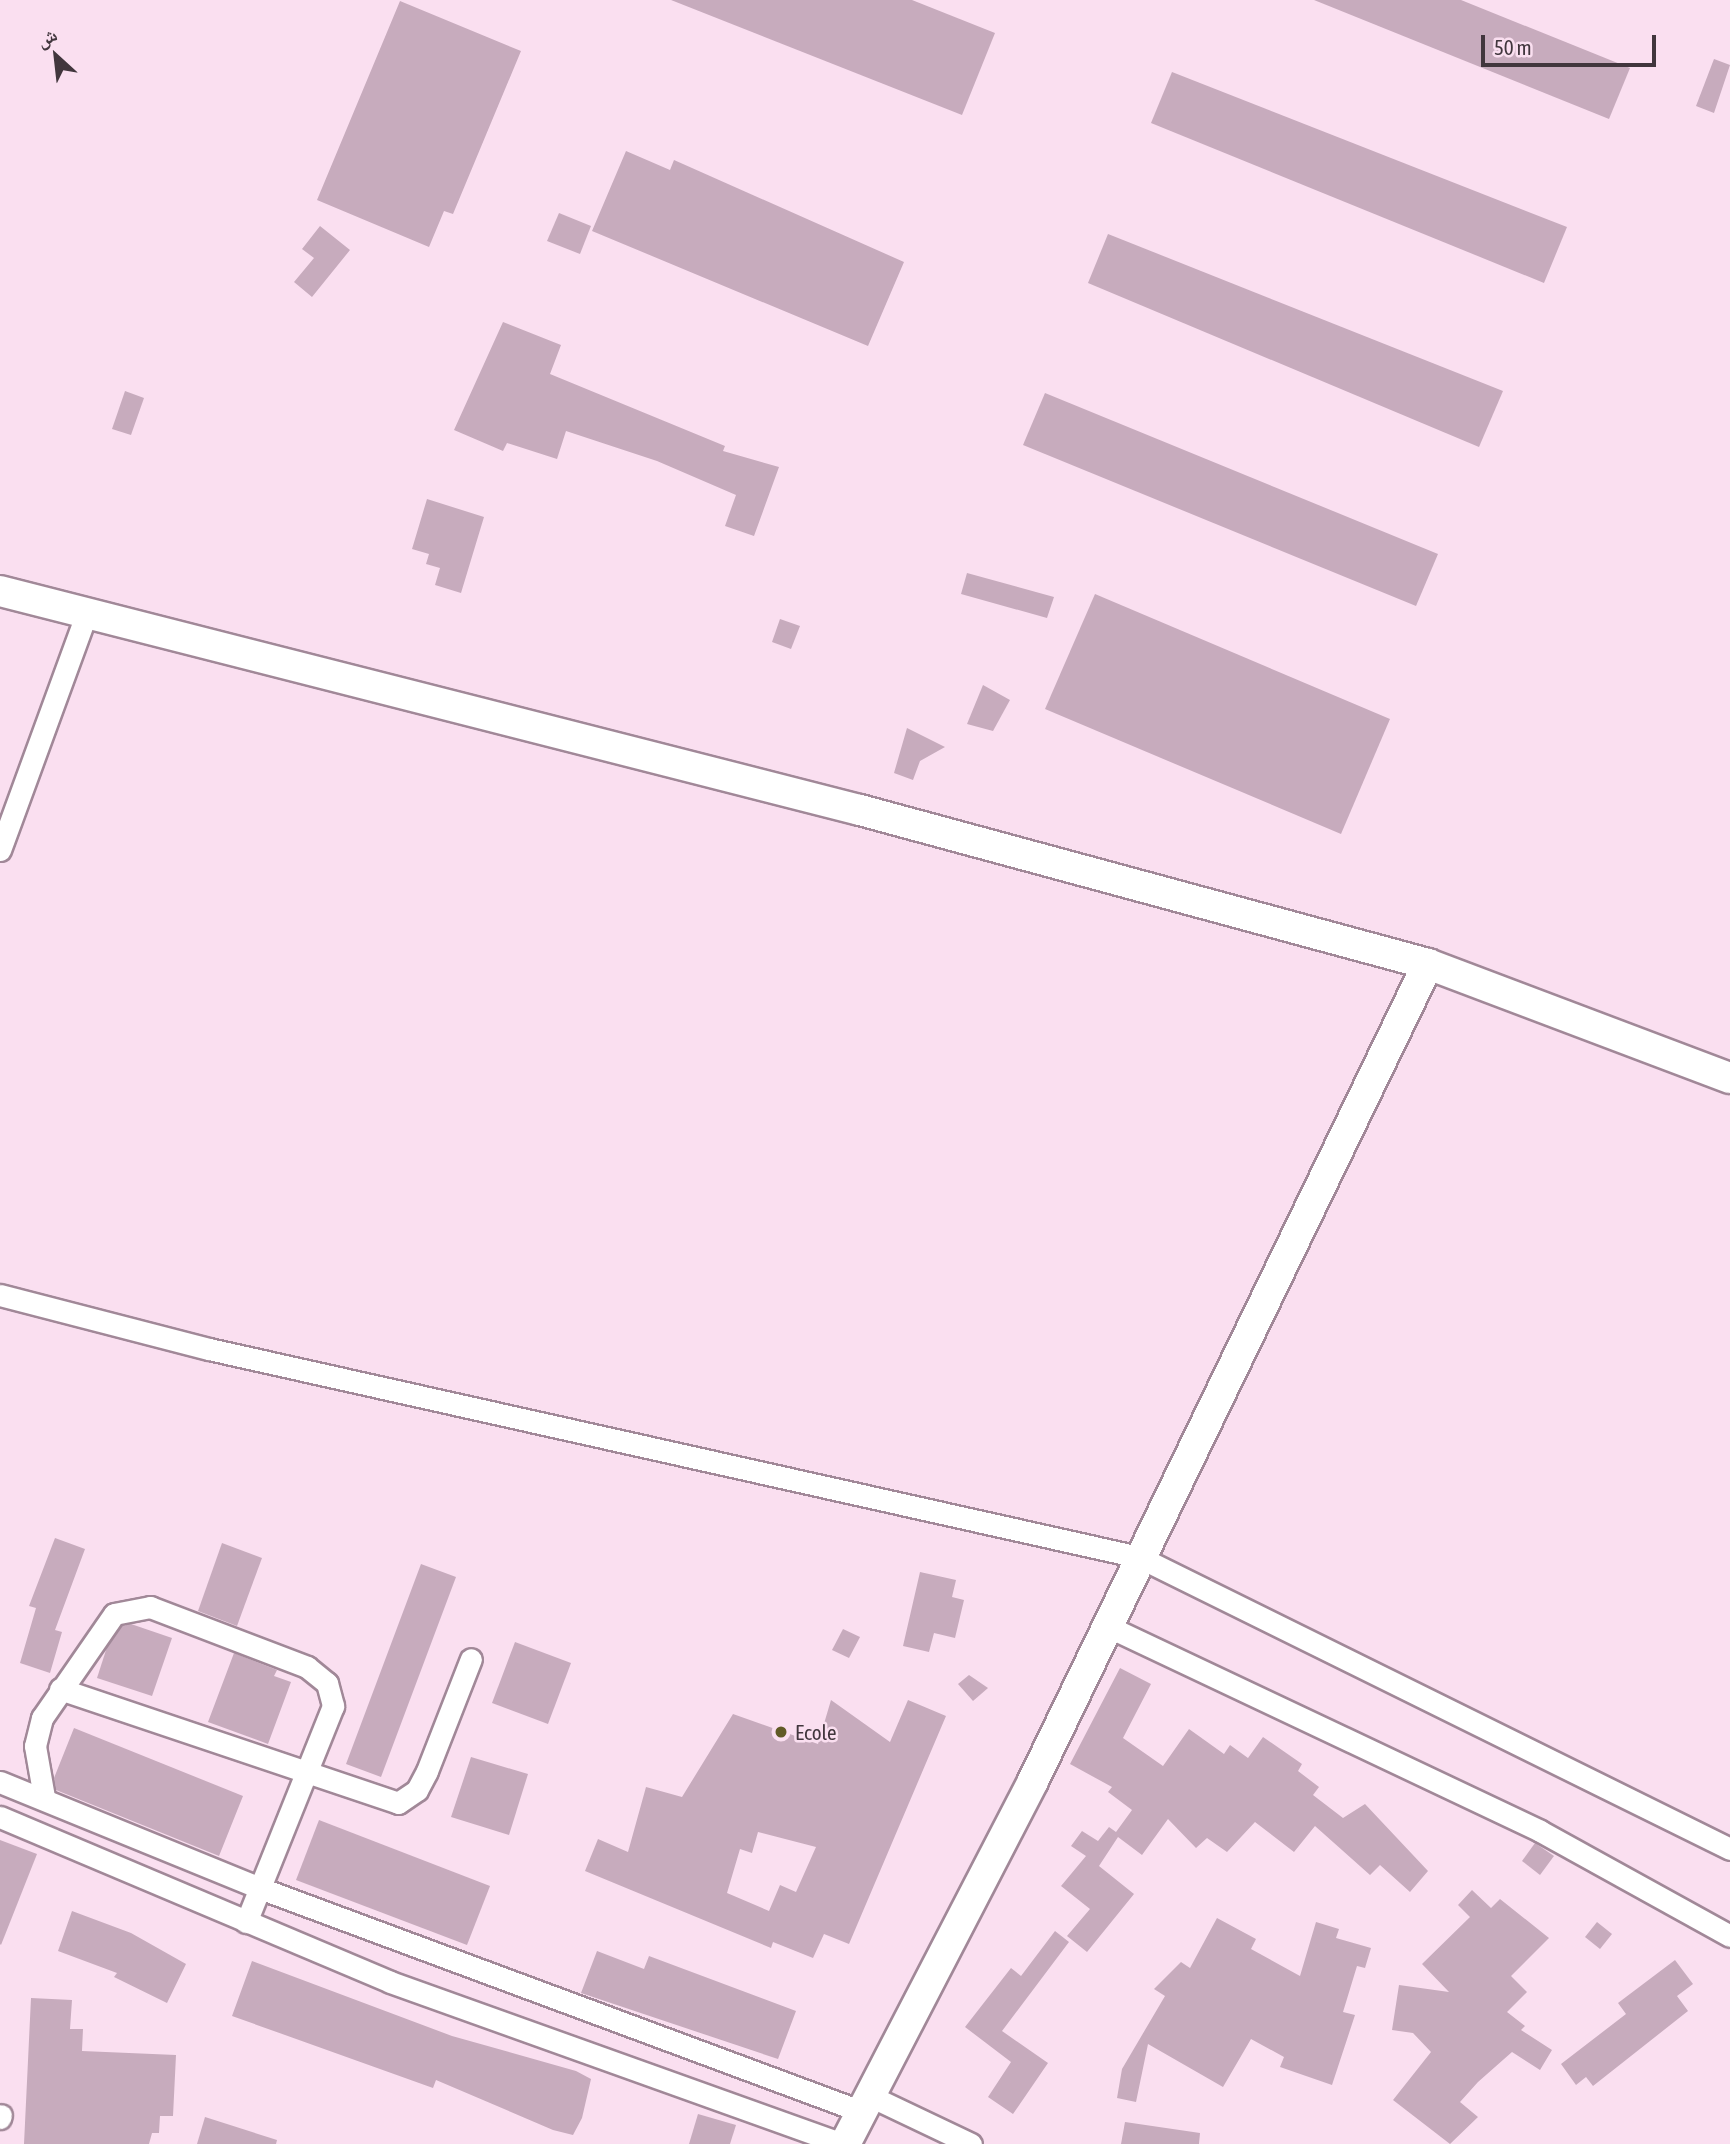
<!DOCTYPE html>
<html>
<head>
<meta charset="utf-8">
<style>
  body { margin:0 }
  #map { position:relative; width:1730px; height:2144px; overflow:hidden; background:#fadff0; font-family:"Asap Condensed","Noto Naskh Arabic",sans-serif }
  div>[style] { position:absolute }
  .building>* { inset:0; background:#c7abbd }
  .roads { filter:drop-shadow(2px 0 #a18898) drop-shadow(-2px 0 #a18898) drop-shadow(0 2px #a18898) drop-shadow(0 -2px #a18898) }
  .street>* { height:21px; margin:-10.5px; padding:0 10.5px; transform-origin:10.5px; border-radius:10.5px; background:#fff }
  .secondary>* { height:30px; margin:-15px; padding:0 15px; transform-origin:15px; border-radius:15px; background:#fff }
  .dots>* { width:19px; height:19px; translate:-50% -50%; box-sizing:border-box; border:4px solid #fadff0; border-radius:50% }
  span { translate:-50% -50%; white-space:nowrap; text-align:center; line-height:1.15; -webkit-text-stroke:5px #fadff0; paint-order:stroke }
  .poi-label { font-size:21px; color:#41363d }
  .left { translate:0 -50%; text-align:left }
  .north { position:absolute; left:21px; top:21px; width:70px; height:70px; -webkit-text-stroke:5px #fadff0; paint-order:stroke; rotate:333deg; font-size:19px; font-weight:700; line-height:28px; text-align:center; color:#41363d }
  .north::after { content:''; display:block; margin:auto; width:24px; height:32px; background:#41363d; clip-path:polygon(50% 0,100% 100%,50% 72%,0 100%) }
  .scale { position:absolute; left:1481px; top:35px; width:175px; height:32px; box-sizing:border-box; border:4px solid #41363d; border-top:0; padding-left:9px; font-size:21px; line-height:24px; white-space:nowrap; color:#41363d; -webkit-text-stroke:5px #fadff0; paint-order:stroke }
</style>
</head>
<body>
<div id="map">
  <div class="building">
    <i style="clip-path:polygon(671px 0,912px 0,995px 33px,962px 115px)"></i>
    <i style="clip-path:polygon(1314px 0,1461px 0,1630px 68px,1609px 119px)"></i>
    <i style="clip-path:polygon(400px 1px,521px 51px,453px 214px,444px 211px,429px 247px,317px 200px)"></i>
    <i style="clip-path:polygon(1714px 59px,1730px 65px,1714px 113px,1696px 106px)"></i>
    <i style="clip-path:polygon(1172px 72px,1567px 227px,1544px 283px,1151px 123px)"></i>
    <i style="clip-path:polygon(626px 151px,670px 170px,674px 160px,904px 262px,868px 346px,592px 231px)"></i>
    <i style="clip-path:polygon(559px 213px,591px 226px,580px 254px,547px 241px)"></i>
    <i style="clip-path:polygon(320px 226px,350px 250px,312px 297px,294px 282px,314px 258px,302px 249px)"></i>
    <i style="clip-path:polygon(1108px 234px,1503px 391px,1479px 447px,1088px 283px)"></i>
    <i style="clip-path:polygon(503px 322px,561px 345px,550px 374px,725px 446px,723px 451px,779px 467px,754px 536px,725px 526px,736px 495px,657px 461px,566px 431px,557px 459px,507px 443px,503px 451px,454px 430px)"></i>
    <i style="clip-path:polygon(125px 391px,144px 398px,131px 435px,112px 429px)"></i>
    <i style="clip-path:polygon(1045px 393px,1438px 554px,1416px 606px,1023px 445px)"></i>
    <i style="clip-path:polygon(427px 499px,484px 517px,461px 593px,435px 585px,440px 568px,426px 564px,429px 554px,412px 549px)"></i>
    <i style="clip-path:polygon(967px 573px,1054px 597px,1047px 618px,961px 594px)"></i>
    <i style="clip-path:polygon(1095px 594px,1390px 719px,1341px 834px,1045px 709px)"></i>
    <i style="clip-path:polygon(780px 619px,800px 626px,791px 649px,772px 642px)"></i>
    <i style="clip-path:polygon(983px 685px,1010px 700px,993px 731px,967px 724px)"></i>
    <i style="clip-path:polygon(907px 728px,945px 747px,920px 761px,913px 780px,894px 773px)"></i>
    <i style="clip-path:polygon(55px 1538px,85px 1549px,55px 1630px,62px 1632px,50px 1673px,20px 1663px,36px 1608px,29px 1606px)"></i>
    <i style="clip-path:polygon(222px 1543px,262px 1558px,237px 1626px,198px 1611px)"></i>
    <i style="clip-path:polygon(421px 1564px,456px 1577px,381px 1777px,346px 1764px)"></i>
    <i style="clip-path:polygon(920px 1572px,956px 1580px,952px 1597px,964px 1600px,955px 1638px,934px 1633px,929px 1652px,903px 1646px)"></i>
    <i style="clip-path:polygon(131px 1624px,172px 1638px,152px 1696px,97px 1678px,107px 1647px,122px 1626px)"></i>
    <i style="clip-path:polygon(843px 1629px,860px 1637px,849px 1658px,832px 1650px)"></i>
    <i style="clip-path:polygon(515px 1642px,571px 1663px,548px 1724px,492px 1703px)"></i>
    <i style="clip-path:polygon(234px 1653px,277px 1670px,274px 1676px,291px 1682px,268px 1744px,208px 1722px)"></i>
    <i style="clip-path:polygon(1120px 1668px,1151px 1684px,1123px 1738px,1163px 1766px,1189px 1729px,1224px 1754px,1230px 1745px,1248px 1758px,1263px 1737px,1302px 1764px,1298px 1771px,1319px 1787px,1313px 1795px,1343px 1818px,1365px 1804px,1428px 1871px,1410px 1892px,1380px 1865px,1370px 1875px,1315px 1826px,1294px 1852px,1255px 1822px,1227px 1852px,1207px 1838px,1196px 1848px,1168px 1819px,1142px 1855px,1118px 1837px,1099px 1866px,1134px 1894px,1087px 1952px,1067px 1936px,1090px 1909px,1061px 1886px,1086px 1856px,1071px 1846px,1082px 1831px,1098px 1841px,1109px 1827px,1116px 1832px,1132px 1810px,1108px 1792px,1112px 1787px,1070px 1764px)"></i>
    <i style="clip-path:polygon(969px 1675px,988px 1688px,973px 1701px,958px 1684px)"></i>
    <i style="clip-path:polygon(evenodd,831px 1700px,890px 1742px,908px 1700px,946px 1716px,849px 1944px,824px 1934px,813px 1958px,773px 1942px,771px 1948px,585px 1871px,598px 1839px,628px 1852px,646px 1787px,682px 1797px,733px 1714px,818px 1744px,831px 1700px,758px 1832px,816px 1847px,796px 1892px,780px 1885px,769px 1911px,727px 1893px,740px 1849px,752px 1853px,758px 1832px)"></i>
    <i style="clip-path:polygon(74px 1728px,243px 1796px,219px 1856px,56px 1790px,54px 1778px)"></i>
    <i style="clip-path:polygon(471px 1757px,528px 1774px,509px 1835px,451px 1817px)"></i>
    <i style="clip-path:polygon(319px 1820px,490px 1886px,467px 1945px,296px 1880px)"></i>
    <i style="clip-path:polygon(0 1840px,37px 1854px,1px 1945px,0 1944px)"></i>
    <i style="clip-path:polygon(1535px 1843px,1554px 1856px,1540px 1875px,1522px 1861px)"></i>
    <i style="clip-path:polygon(1472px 1890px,1491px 1908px,1500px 1899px,1549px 1938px,1511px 1976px,1527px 1992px,1507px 2012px,1525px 2026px,1521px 2030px,1552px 2050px,1540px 2070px,1512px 2052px,1478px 2082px,1460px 2102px,1478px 2117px,1450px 2144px,1393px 2100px,1431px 2052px,1413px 2033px,1392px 2030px,1399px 1985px,1449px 1992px,1422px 1964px,1470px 1917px,1458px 1905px)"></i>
    <i style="clip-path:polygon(72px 1911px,131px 1933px,186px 1964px,167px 2003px,114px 1977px,117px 1973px,58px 1951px)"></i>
    <i style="clip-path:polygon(1217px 1918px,1256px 1939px,1251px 1949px,1300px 1976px,1316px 1922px,1339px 1929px,1336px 1938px,1371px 1948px,1365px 1968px,1357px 1966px,1343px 2012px,1355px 2015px,1332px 2085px,1280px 2067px,1284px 2057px,1251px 2039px,1223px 2087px,1148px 2044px,1136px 2102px,1117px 2098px,1122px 2069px,1165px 1996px,1154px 1989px,1181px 1962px,1190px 1968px)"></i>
    <i style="clip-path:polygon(1597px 1922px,1612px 1934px,1600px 1949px,1585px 1937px)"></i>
    <i style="clip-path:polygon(1055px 1931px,1069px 1942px,1002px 2031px,1048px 2063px,1013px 2114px,988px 2097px,1011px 2062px,965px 2027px,1011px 1968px,1021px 1976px)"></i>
    <i style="clip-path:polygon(597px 1951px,644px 1969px,649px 1956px,796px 2011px,778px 2059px,581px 1993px)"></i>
    <i style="clip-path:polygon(1675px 1960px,1693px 1984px,1677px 1996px,1688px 2011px,1593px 2086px,1586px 2077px,1576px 2085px,1561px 2064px,1626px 2014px,1618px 2003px)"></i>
    <i style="clip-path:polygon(252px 1961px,452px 2036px,576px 2071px,591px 2079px,582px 2118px,573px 2135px,553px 2130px,436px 2080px,433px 2088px,232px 2016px)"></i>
    <i style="clip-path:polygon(31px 1998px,72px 2000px,70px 2029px,83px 2029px,82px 2051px,176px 2055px,173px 2116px,160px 2116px,159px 2133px,152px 2133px,149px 2144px,24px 2144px)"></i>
    <i style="clip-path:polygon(698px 2114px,736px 2125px,730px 2144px,689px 2144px)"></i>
    <i style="clip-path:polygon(205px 2117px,277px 2140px,276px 2144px,197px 2144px)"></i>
    <i style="clip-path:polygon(1125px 2122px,1200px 2133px,1199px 2144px,1121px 2144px)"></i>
  </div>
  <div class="roads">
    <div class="street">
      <i style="left:0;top:850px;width:253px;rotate:-69.9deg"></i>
      <i style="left:0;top:1295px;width:216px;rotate:14.5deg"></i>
      <i style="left:209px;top:1349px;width:953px;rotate:12.61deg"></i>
      <i style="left:1139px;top:1557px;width:659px;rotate:26.29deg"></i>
      <i style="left:1107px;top:1626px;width:479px;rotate:25.3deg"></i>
      <i style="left:1540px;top:1831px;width:217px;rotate:28.9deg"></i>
      <i style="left:60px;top:1689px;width:357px;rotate:18.6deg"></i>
      <i style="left:398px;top:1803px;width:23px;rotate:-34deg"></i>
      <i style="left:417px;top:1790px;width:21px;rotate:-62deg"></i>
      <i style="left:427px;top:1771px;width:120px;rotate:-68.6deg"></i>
      <i style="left:0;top:1782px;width:278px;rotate:22.2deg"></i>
      <i style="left:257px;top:1887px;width:643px;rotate:20.38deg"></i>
      <i style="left:44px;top:1797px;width:52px;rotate:-100deg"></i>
      <i style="left:35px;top:1746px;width:29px;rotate:-76deg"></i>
      <i style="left:42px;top:1718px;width:126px;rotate:-55.3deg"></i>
      <i style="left:114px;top:1614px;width:37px;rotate:-11deg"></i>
      <i style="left:150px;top:1607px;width:168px;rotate:20.9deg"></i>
      <i style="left:307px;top:1667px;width:26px;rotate:39deg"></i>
      <i style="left:327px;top:1683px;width:24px;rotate:75deg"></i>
      <i style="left:333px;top:1706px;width:233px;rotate:111.9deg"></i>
      <i style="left:0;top:1817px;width:423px;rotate:22.9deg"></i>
      <i style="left:390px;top:1982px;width:481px;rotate:19.7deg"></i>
      <i style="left:868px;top:2095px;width:114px;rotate:25.4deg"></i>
      <i style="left:0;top:2118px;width:3px;rotate:-72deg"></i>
    </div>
    <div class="secondary">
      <i style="left:0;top:591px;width:887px;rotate:14.29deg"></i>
      <i style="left:860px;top:810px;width:589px;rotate:15.17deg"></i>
      <i style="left:1428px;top:964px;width:323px;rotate:20.7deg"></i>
      <i style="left:845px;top:2144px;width:409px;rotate:-62.6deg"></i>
      <i style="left:1033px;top:1781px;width:907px;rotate:-64.2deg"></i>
    </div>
  </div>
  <div class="dots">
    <i style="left:781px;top:1732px;background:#615a26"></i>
  </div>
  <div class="poi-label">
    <span class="left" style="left:795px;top:1732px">Ecole</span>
  </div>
  <div class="north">ش</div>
  <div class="scale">50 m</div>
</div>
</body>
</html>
